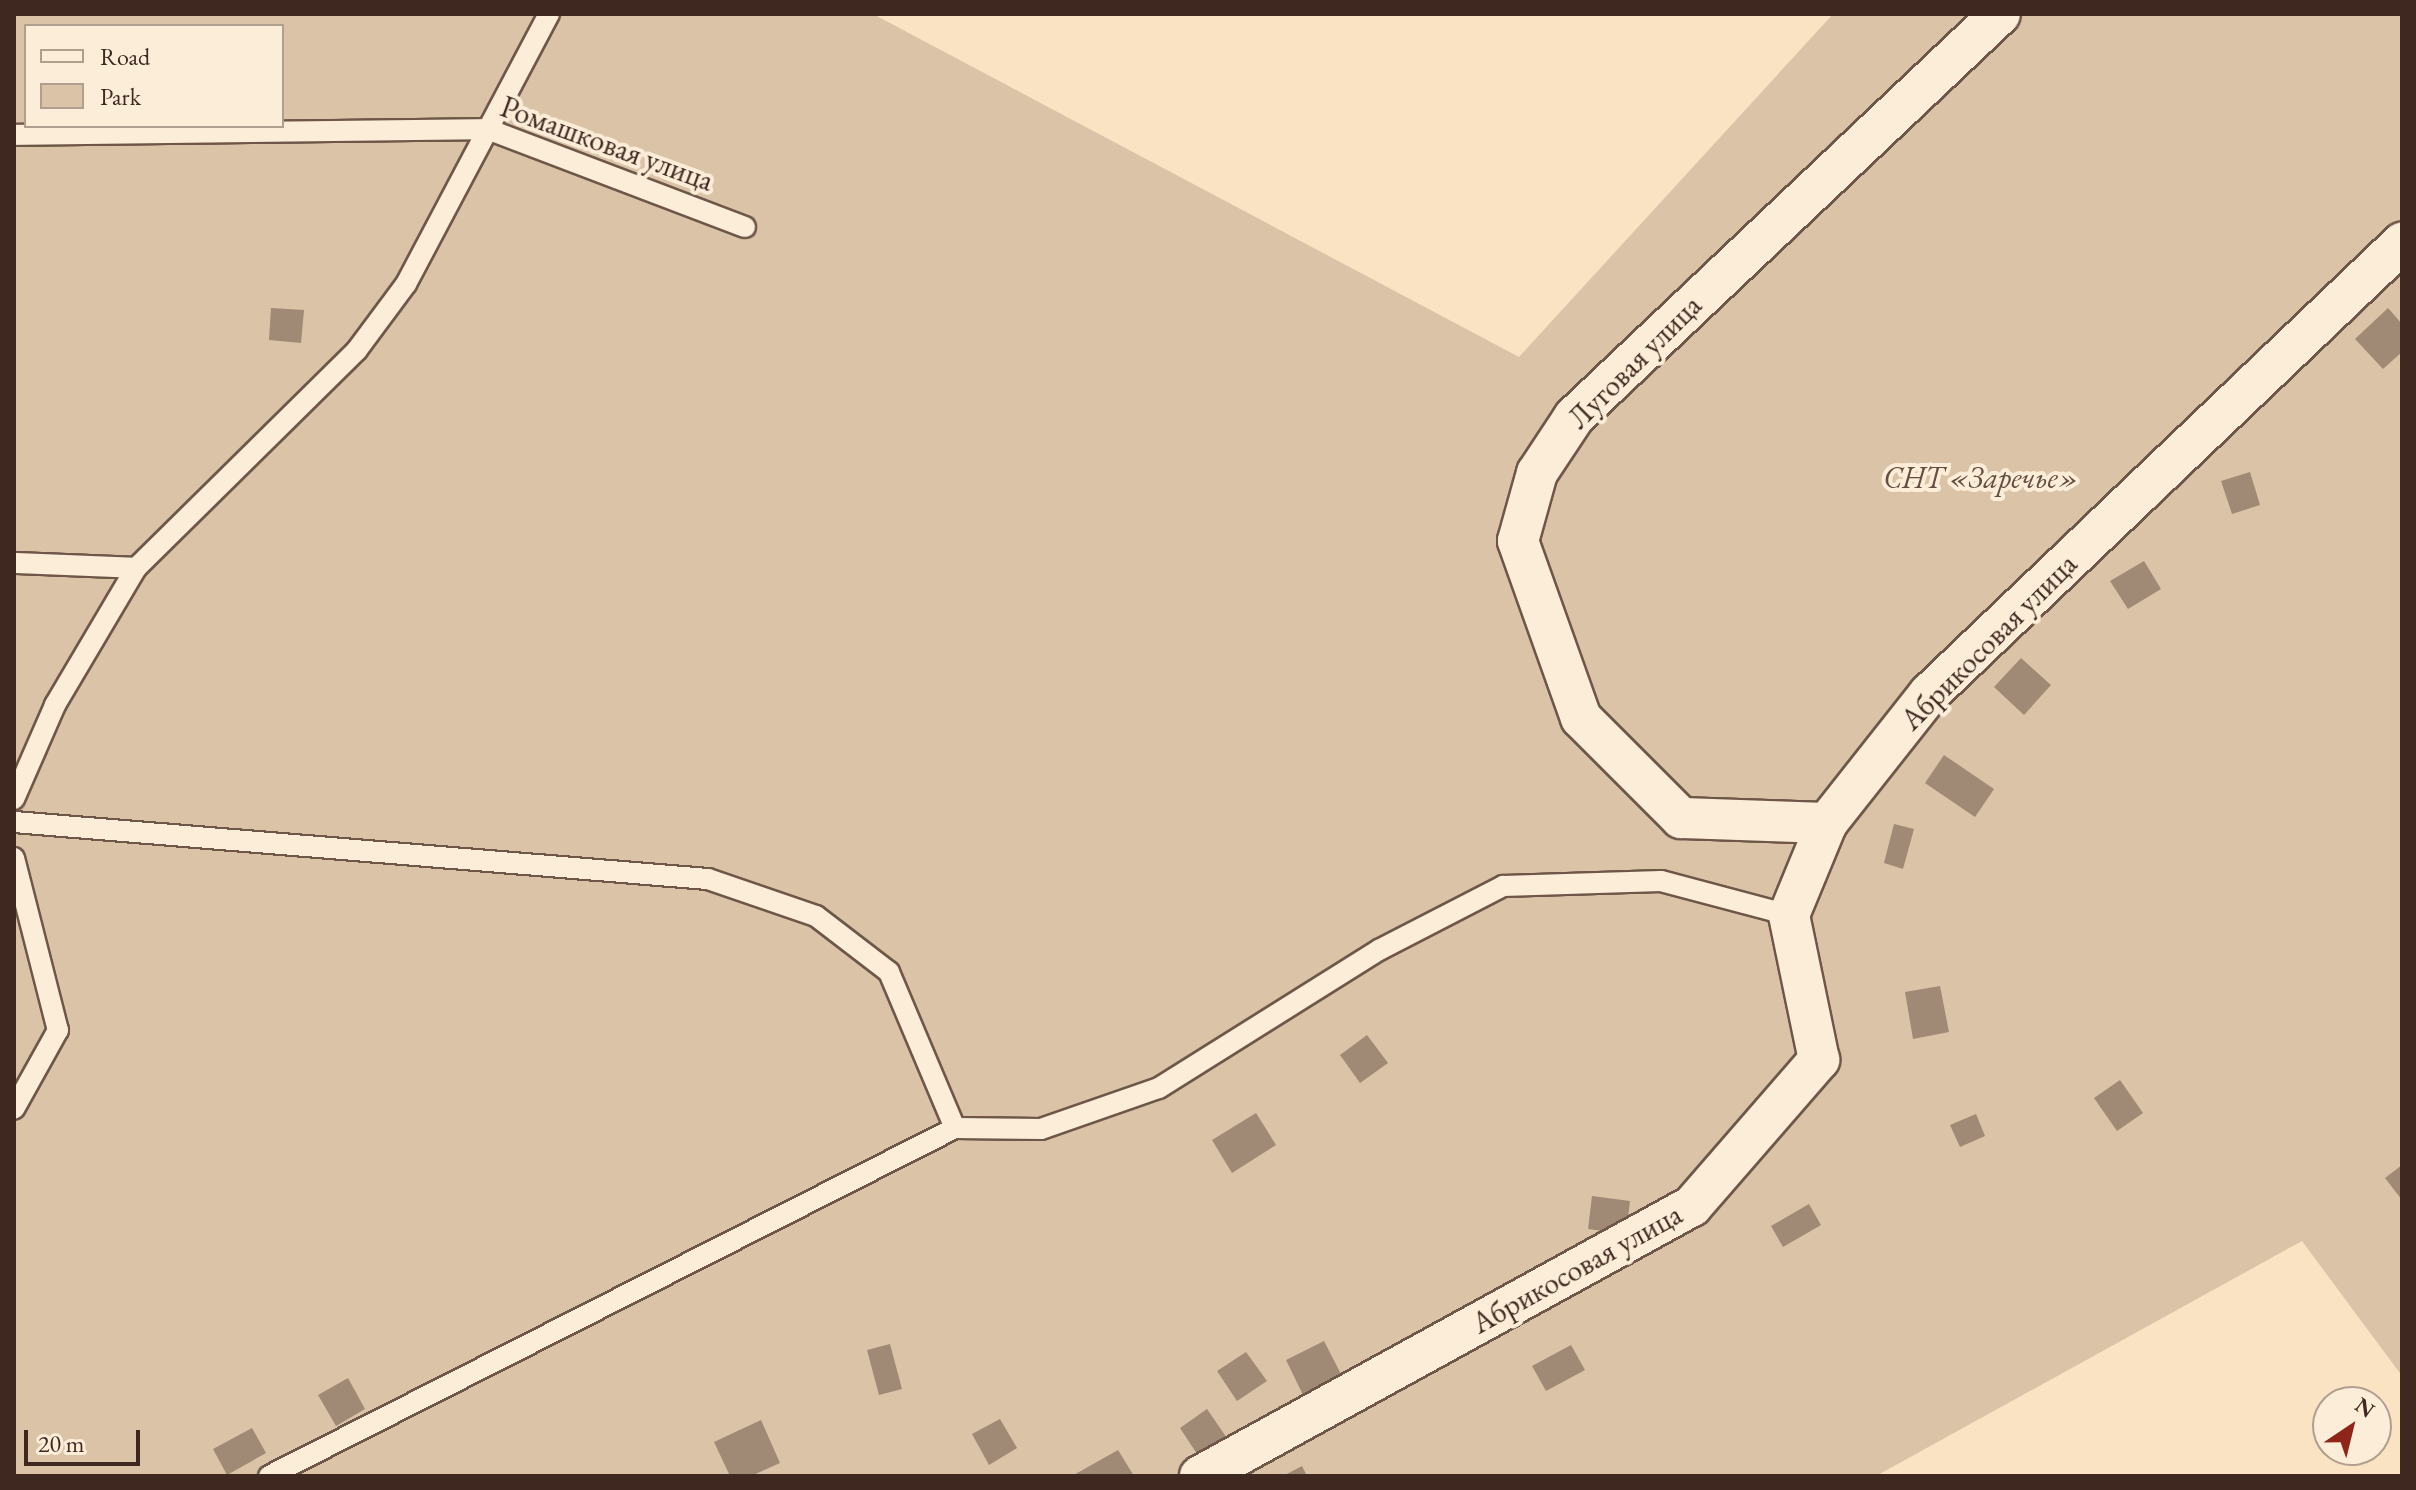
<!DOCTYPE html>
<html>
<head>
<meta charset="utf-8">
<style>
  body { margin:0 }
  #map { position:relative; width:2416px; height:1490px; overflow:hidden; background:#fae3c3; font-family:"EB Garamond",serif }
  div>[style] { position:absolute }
  .green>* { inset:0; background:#dac3a7 }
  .building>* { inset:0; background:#a08975 }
  .roads { filter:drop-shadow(2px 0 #6e5749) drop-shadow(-2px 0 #6e5749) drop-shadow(0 2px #6e5749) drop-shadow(0 -2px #6e5749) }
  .service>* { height:20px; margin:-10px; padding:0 10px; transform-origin:10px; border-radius:10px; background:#fcedd8 }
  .minor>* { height:40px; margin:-20px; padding:0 20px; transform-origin:20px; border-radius:20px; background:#fcedd8 }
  span { translate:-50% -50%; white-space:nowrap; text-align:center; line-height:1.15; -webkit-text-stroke:8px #fcedd8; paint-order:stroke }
  .street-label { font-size:30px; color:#3f2820 }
  .park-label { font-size:30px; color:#664f42; font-style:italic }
  .frame { position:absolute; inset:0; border:16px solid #3f2820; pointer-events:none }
  .legend { position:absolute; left:24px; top:24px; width:260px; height:104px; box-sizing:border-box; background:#fcedd8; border:2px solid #b09e8e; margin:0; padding:10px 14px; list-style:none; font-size:24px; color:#3f2820 }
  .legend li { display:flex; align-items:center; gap:16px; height:40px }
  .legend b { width:40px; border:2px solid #b09e8e }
  .north { position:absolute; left:2312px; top:1386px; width:80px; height:80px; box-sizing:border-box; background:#fcedd8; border:2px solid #b09e8e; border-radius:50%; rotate:35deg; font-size:22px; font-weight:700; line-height:32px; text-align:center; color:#3f2820 }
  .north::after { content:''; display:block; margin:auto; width:28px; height:36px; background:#8f2418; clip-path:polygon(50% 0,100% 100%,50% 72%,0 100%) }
  .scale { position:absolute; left:24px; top:1430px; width:116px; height:36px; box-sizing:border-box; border:4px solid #3f2820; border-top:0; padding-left:10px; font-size:24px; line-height:28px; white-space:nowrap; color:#3f2820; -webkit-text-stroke:6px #fcedd8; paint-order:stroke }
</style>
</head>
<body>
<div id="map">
  <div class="green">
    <i style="clip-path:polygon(evenodd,14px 14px,873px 14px,1519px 357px,1833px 14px,2402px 14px,2402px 1376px,2302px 1241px,1876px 1476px,14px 1476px,14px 14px,26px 26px,282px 26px,282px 126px,26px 126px,26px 26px)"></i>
  </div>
  <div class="building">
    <i style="clip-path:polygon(271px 308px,304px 310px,301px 343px,269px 340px)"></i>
    <i style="clip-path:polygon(2388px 308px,2402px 324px,2402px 352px,2383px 369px,2355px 339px)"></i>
    <i style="clip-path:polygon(2250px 472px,2260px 505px,2232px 514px,2221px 481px)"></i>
    <i style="clip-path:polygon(2144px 561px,2161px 589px,2128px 609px,2110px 581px)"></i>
    <i style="clip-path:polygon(2021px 658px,2051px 685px,2024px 715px,1994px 687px)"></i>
    <i style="clip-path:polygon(1944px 755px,1994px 789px,1975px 817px,1925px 783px)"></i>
    <i style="clip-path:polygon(1894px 824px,1914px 829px,1903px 869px,1884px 863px)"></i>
    <i style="clip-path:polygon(1940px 986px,1949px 1032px,1913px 1039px,1905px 992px)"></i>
    <i style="clip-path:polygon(1367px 1035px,1388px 1063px,1360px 1083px,1340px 1055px)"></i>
    <i style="clip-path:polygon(2120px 1080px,2143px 1113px,2117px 1131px,2094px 1098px)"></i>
    <i style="clip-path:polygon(1256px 1113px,1276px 1145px,1232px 1173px,1212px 1140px)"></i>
    <i style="clip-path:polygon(1976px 1114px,1985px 1136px,1960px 1147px,1950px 1125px)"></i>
    <i style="clip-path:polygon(2402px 1165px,2402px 1200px,2385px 1178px)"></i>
    <i style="clip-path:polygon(1592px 1196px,1630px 1201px,1626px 1234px,1588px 1229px)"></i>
    <i style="clip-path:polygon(1809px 1204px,1821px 1225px,1783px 1247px,1771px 1226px)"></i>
    <i style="clip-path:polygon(1324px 1341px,1344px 1380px,1305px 1399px,1286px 1360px)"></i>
    <i style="clip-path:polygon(890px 1344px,902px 1389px,879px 1395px,867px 1350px)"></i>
    <i style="clip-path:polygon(1571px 1345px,1585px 1370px,1546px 1391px,1532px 1366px)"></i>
    <i style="clip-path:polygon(1246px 1352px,1267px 1381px,1237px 1401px,1217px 1371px)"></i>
    <i style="clip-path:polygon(348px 1378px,365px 1409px,336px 1426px,318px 1395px)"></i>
    <i style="clip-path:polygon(1207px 1409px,1229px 1441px,1201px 1460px,1180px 1428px)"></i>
    <i style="clip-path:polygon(1000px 1419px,1017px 1448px,989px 1465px,972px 1434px)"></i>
    <i style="clip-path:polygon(761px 1420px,780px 1463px,751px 1476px,730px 1476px,714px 1442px)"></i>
    <i style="clip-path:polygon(252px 1428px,266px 1453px,227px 1475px,213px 1449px)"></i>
    <i style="clip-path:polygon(1118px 1450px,1134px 1476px,1072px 1476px)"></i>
    <i style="clip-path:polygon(1302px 1466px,1307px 1476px,1283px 1476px)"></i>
  </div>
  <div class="roads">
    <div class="service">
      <i style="left:14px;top:135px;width:473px;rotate:-0.7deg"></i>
      <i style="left:487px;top:129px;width:276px;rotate:20.8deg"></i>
      <i style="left:14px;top:563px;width:122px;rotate:2.3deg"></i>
      <i style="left:14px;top:799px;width:103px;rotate:-66.4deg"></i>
      <i style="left:55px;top:705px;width:159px;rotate:-59.4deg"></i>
      <i style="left:136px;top:568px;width:310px;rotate:-44.6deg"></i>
      <i style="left:357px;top:350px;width:82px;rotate:-53.4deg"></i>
      <i style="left:406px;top:284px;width:306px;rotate:-62.1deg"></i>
      <i style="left:14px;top:822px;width:696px;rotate:4.7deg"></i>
      <i style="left:708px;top:879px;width:114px;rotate:18.9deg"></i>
      <i style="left:816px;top:916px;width:92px;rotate:37.5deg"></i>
      <i style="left:889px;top:972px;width:169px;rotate:67.1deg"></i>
      <i style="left:14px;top:858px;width:178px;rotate:75.7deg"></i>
      <i style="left:58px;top:1030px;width:90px;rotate:119.1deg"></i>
      <i style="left:269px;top:1476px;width:769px;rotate:-26.9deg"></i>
      <i style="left:955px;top:1128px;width:86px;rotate:0.7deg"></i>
      <i style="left:1041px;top:1129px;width:125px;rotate:-19.2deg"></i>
      <i style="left:1159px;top:1088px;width:260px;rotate:-32.1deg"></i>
      <i style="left:1379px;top:950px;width:140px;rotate:-27.3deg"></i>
      <i style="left:1503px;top:886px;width:158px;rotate:-1.8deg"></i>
      <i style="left:1661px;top:881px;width:132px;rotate:14.9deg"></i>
    </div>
    <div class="minor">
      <i style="left:1827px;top:823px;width:146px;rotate:-178deg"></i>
      <i style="left:1681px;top:818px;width:141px;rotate:-135deg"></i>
      <i style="left:1581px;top:718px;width:188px;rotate:-109.6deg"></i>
      <i style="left:1518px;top:541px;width:71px;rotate:-74.4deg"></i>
      <i style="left:1537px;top:473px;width:67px;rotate:-56.5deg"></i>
      <i style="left:1574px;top:417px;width:586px;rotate:-43.41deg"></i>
      <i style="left:1200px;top:1476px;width:561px;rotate:-28.76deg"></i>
      <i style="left:1692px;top:1206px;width:194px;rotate:-49deg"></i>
      <i style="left:1819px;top:1060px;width:148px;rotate:-101.7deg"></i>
      <i style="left:1789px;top:915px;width:100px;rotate:-67.6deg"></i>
      <i style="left:1827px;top:823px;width:164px;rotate:-51.7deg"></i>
      <i style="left:1929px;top:694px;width:654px;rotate:-43.64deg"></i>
    </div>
  </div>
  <div class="street-label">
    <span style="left:607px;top:144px;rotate:20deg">Ромашковая улица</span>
    <span style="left:1635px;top:362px;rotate:-45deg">Луговая улица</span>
    <span style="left:1989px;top:642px;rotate:-45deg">Абрикосовая улица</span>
    <span style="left:1577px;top:1269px;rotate:-29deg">Абрикосовая улица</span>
  </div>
  <div class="park-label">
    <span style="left:1981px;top:478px">СНТ «Заречье»</span>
  </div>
  <div class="frame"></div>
  <ul class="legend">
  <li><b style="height:10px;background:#fcedd8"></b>Road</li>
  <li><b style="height:22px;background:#dac3a7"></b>Park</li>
  </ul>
  <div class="north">N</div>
  <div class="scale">20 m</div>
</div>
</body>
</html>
